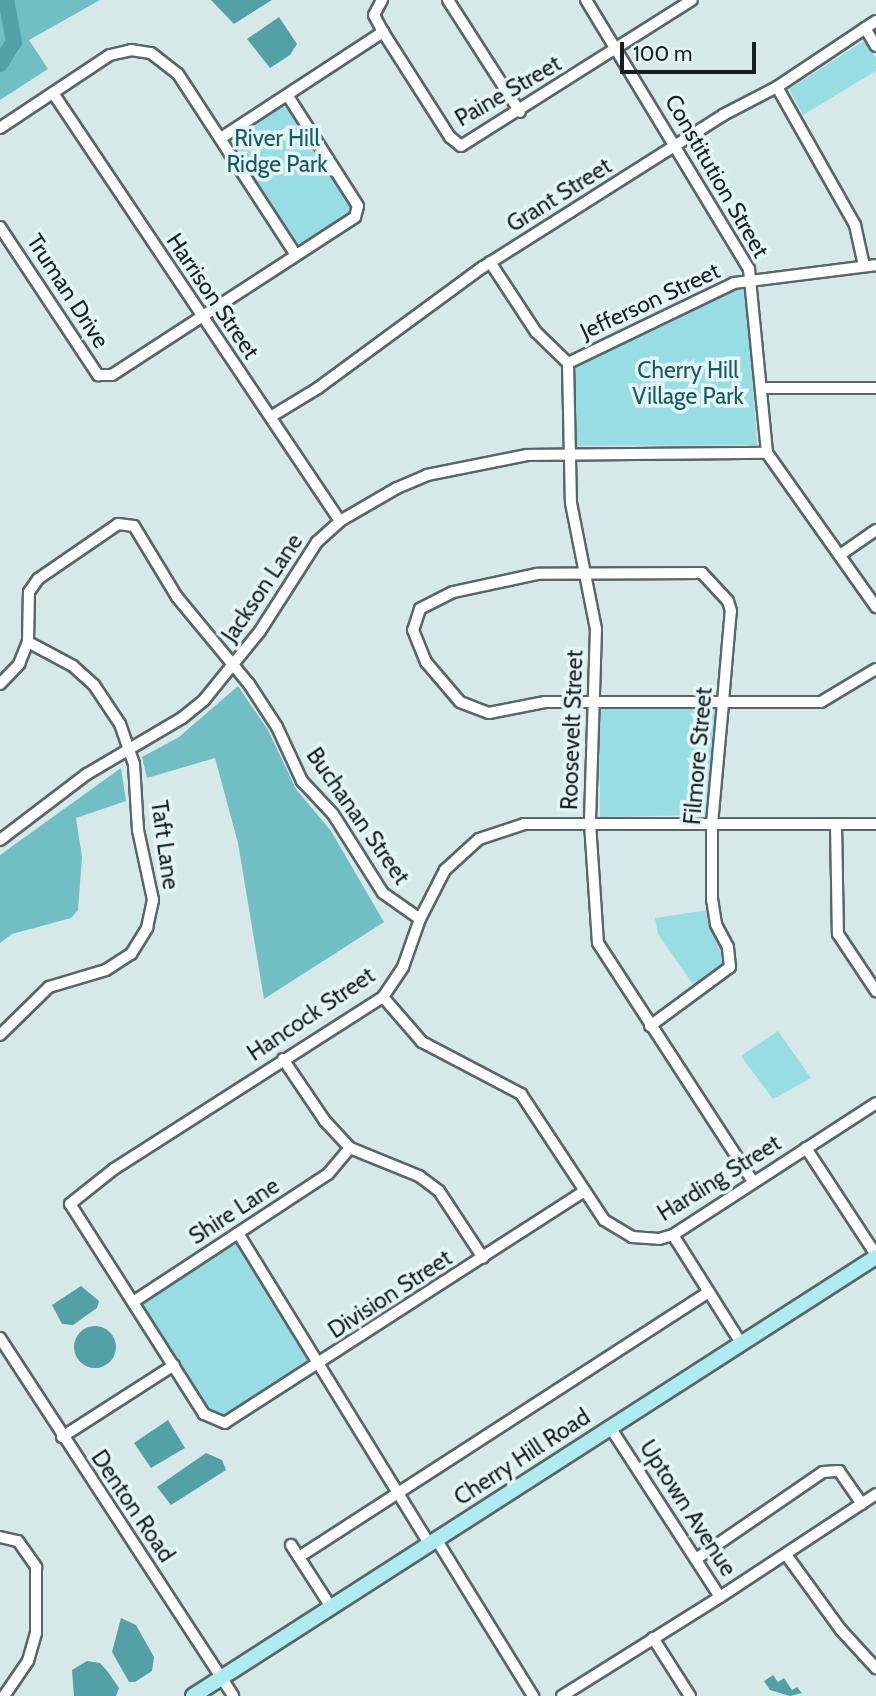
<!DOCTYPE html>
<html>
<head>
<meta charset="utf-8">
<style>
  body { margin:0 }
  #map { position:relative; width:876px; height:1696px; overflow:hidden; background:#d7e8e9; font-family:Cabin,sans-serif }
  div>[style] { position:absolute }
  .green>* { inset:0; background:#99dde4 }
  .forest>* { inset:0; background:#72bec5 }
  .water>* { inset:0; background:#54a0a7 }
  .round { border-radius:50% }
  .river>* { height:16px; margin:-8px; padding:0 8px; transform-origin:8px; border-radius:8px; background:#54a0a7 }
  .roads { filter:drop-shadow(2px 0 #586668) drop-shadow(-2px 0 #586668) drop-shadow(0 2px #586668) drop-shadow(0 -2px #586668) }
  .minor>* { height:10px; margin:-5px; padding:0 5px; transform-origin:5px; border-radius:5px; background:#fff }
  .major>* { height:14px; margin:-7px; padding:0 7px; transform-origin:7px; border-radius:7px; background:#afecf2 }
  span { translate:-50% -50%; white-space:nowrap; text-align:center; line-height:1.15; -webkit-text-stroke:7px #e4f5f7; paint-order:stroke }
  .street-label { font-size:23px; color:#191f20 }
  .park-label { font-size:23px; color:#195a60 }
  .scale { position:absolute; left:620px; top:42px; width:136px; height:32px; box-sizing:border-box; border:4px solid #191f20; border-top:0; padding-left:9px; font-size:21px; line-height:24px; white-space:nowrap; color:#191f20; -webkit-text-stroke:5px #e4f5f7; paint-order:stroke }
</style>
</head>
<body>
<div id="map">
  <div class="green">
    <i style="clip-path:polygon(865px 40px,876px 58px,876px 71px,803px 115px,789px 89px)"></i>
    <i style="clip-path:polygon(280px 107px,289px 107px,353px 208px,352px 214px,305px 245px,296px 242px,232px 144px,236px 136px)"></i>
    <i style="clip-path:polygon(735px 287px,743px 287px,748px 295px,757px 445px,574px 446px,574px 366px)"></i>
    <i style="clip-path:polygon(603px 707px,715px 709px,707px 815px,600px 817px,599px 714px)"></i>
    <i style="clip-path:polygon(708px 910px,726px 959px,724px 965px,694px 986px,658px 934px,655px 918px)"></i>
    <i style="clip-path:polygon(778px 1031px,811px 1078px,773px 1099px,741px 1056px)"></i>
    <i style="clip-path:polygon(237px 1241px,310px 1364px,222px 1422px,212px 1413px,140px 1303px)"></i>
  </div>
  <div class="forest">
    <i style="clip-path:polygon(0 0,100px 0,29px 40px,48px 69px,0 100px)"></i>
    <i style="clip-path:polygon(238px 686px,268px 730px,296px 789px,331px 831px,384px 922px,264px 999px,238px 843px,215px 758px,147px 778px,142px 757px,179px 737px)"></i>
    <i style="clip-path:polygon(121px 768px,126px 801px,76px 818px,82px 857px,78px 910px,71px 918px,12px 934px,0 943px,0 855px)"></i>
  </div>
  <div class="water">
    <i style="clip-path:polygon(211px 0,272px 0,234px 24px)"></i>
    <i style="clip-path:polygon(279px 17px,297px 44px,290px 55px,270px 68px,247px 39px)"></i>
    <i style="clip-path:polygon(81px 1286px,99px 1301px,97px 1308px,73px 1325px,62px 1324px,52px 1305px)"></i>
    <i class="round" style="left:74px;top:1326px;width:42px;height:42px"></i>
    <i style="clip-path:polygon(168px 1420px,185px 1448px,151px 1468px,134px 1443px)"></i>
    <i style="clip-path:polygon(206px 1453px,222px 1460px,226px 1470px,171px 1505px,157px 1487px)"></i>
    <i style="clip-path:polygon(121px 1618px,136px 1625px,154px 1657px,152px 1671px,135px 1682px,129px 1682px,112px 1652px)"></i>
    <i style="clip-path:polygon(87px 1661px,100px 1663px,108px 1672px,119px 1688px,116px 1696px,74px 1696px,72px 1670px)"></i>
    <i style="clip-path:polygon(773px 1675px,778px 1682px,784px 1678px,792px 1690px,797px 1687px,802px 1693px,790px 1696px,770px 1690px,764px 1681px)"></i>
  </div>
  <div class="river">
    <i style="left:0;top:64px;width:26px;rotate:-58deg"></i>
    <i style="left:14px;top:42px;width:43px;rotate:-100.8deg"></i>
  </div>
  <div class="roads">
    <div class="minor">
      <i style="left:448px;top:0;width:133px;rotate:57.3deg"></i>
      <i style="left:586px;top:0;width:315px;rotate:58.8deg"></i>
      <i style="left:749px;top:269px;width:185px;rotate:84.4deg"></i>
      <i style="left:767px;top:453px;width:189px;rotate:54.7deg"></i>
      <i style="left:865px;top:28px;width:21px;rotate:59deg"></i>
      <i style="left:383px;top:32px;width:125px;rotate:57.5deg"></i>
      <i style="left:450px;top:137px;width:14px;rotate:39deg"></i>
      <i style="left:461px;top:146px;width:273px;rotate:-32.3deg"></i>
      <i style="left:777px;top:87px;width:159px;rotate:60.5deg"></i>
      <i style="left:855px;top:225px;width:42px;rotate:77.6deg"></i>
      <i style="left:53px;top:93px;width:515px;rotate:56.16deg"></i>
      <i style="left:0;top:128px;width:132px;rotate:-33.6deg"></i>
      <i style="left:110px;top:55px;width:22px;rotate:-13deg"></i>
      <i style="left:131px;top:50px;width:20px;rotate:9deg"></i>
      <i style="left:151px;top:53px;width:34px;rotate:38deg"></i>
      <i style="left:178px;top:74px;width:216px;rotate:56.9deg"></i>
      <i style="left:221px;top:138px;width:194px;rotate:-33.2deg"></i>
      <i style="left:383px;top:32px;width:19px;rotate:-118deg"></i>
      <i style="left:374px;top:15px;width:17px;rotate:-62deg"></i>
      <i style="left:0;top:227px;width:178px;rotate:56.5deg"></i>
      <i style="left:98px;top:375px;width:14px"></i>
      <i style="left:112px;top:375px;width:290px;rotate:-33deg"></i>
      <i style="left:355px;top:217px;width:11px;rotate:-75deg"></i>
      <i style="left:358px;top:206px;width:130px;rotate:-122.5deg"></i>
      <i style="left:490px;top:262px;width:84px;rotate:56.7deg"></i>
      <i style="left:536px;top:332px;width:45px;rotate:44.1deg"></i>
      <i style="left:568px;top:363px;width:140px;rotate:88.8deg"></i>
      <i style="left:571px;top:503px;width:128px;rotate:78.8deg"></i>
      <i style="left:596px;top:629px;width:194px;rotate:91.8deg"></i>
      <i style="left:590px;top:823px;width:120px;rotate:86.2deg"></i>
      <i style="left:598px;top:943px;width:285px;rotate:57deg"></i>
      <i style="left:568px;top:363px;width:184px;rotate:-25.7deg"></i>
      <i style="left:734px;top:283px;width:143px;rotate:-7.2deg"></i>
      <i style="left:761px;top:388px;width:115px"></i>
      <i style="left:272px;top:416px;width:54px;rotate:-31.3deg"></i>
      <i style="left:318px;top:388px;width:205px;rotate:-36.3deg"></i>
      <i style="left:483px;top:267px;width:284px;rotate:-32.3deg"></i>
      <i style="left:723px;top:115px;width:61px;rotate:-27.4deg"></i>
      <i style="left:777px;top:87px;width:119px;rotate:-33.7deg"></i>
      <i style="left:840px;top:555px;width:44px;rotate:-34.8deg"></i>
      <i style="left:0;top:684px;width:28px;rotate:-46deg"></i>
      <i style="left:19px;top:664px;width:24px;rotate:-68deg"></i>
      <i style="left:28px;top:642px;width:50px;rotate:-88.9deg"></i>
      <i style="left:29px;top:592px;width:16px;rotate:-55deg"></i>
      <i style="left:38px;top:579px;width:97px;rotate:-34.5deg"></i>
      <i style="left:118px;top:524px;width:16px;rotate:7deg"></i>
      <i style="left:134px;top:526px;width:83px;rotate:58.8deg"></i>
      <i style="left:177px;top:597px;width:113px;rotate:50.4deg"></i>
      <i style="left:249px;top:684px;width:51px;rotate:56.9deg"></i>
      <i style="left:277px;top:727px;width:60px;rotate:65.2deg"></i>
      <i style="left:302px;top:781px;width:45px;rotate:46.8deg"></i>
      <i style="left:333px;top:814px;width:93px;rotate:57.7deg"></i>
      <i style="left:383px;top:893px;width:45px;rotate:35.1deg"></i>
      <i style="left:836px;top:824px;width:110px;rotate:89deg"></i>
      <i style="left:838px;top:934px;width:69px;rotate:56.3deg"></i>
      <i style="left:0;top:840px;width:109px;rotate:-37.2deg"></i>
      <i style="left:87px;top:774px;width:110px;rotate:-30.5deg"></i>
      <i style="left:182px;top:718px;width:28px;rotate:-39deg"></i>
      <i style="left:204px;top:700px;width:89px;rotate:-50.9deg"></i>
      <i style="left:260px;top:631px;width:106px;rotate:-57.4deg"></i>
      <i style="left:317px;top:542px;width:31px;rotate:-42deg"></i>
      <i style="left:340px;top:521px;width:66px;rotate:-30.1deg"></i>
      <i style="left:397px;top:488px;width:33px;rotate:-23deg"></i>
      <i style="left:427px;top:475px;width:102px;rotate:-11.3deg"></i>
      <i style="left:527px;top:455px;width:240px;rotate:-0.5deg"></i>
      <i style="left:383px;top:997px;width:60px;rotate:49.1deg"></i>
      <i style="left:422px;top:1042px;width:112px;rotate:27.7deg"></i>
      <i style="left:521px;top:1094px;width:151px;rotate:56.6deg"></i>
      <i style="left:604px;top:1220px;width:33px;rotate:31deg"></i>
      <i style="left:632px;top:1237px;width:27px;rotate:4deg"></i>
      <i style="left:659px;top:1239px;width:15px;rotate:-16deg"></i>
      <i style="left:673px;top:1235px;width:242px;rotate:-33deg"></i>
      <i style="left:650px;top:1026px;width:99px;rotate:-36.4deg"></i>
      <i style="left:730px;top:967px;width:20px;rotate:-96deg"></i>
      <i style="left:728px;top:947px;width:26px;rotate:-118deg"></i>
      <i style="left:716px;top:924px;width:24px;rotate:-99deg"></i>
      <i style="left:712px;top:900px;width:76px;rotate:-90deg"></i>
      <i style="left:712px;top:824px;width:122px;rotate:-84.8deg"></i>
      <i style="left:723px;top:702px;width:59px;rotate:-85.2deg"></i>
      <i style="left:728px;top:643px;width:32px;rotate:-85deg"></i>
      <i style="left:731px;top:611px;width:10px;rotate:-107deg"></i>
      <i style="left:728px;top:601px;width:38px;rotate:-133deg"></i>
      <i style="left:702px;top:573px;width:165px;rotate:179.7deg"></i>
      <i style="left:537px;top:574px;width:86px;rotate:167.9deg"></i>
      <i style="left:453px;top:592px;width:37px;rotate:153deg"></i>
      <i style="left:420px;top:609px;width:22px;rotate:108deg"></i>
      <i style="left:413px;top:630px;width:35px;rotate:68deg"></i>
      <i style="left:426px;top:662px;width:52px;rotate:49.6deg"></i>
      <i style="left:460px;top:702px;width:31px;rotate:21deg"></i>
      <i style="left:489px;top:713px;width:57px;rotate:-11.1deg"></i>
      <i style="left:545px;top:702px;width:276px"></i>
      <i style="left:821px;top:702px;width:64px;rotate:-31deg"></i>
      <i style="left:0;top:1035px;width:69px;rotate:-44.4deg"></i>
      <i style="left:49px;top:987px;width:59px;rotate:-16.6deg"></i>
      <i style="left:106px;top:970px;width:30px;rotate:-33deg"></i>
      <i style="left:131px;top:954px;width:31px;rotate:-58deg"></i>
      <i style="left:147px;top:928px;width:29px;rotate:-78deg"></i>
      <i style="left:153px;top:900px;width:72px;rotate:-102.1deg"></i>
      <i style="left:138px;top:830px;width:66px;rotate:-93.5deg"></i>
      <i style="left:134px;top:764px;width:42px;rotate:-109.3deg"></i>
      <i style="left:120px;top:724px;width:47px;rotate:-123.7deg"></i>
      <i style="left:94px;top:685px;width:28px;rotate:-138deg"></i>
      <i style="left:73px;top:666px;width:51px;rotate:-151.9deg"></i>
      <i style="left:283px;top:1059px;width:75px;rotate:55.9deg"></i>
      <i style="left:325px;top:1121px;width:37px;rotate:47deg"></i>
      <i style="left:350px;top:1148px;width:74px;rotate:22.1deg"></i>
      <i style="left:419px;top:1176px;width:25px;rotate:37deg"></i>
      <i style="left:439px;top:1191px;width:80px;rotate:56.7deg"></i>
      <i style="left:806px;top:1148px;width:128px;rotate:56.8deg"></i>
      <i style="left:583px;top:1192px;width:426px;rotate:147.2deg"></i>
      <i style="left:225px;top:1423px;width:23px;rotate:-157deg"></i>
      <i style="left:204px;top:1414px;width:249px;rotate:-122.5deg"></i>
      <i style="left:70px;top:1204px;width:56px;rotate:-38.5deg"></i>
      <i style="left:114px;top:1169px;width:319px;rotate:-32.6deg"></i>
      <i style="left:383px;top:997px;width:36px;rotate:-56deg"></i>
      <i style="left:403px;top:967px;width:51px;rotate:-70.5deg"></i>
      <i style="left:420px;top:919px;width:55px;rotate:-63deg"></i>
      <i style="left:445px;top:870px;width:46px;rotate:-42.4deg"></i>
      <i style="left:479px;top:839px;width:47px;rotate:-18.4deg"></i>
      <i style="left:524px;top:824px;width:352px"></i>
      <i style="left:238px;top:1233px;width:365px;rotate:58.4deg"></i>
      <i style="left:673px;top:1235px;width:128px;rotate:57.8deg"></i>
      <i style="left:133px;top:1302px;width:233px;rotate:-33.3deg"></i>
      <i style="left:328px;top:1174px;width:34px;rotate:-50deg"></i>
      <i style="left:0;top:1338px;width:427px;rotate:56.9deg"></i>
      <i style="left:610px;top:1427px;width:202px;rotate:57.1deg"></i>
      <i style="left:720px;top:1597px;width:187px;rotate:-33.4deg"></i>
      <i style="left:62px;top:1437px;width:133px;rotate:-32.7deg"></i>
      <i style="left:0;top:1537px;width:18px;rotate:13deg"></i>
      <i style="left:18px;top:1541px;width:32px;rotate:55deg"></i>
      <i style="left:36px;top:1567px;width:66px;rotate:90deg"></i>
      <i style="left:36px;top:1633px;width:29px;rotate:106deg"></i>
      <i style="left:28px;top:1661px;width:42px;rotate:124.4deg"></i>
      <i style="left:436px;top:1539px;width:185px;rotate:58.3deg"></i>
      <i style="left:291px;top:1545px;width:74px;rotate:57.2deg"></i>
      <i style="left:787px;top:1556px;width:92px;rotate:53.9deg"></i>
      <i style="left:841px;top:1630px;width:52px;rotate:47.4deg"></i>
      <i style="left:299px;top:1557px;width:488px;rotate:-32.9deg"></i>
      <i style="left:696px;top:1559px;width:154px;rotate:-34.4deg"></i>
      <i style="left:823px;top:1472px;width:16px;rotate:-4deg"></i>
      <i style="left:839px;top:1471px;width:40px;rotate:55.1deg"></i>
      <i style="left:653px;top:1638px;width:69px;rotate:57.5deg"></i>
      <i style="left:562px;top:1696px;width:186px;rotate:-32.1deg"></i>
    </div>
    <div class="major">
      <i style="left:193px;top:1696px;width:812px;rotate:-32.73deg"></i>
    </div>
  </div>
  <div class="street-label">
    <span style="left:508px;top:91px;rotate:-30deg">Paine Street</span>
    <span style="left:717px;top:176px;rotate:60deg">Constitution Street</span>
    <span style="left:559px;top:195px;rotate:-32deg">Grant Street</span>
    <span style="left:68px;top:291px;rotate:57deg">Truman Drive</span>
    <span style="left:213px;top:296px;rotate:56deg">Harrison Street</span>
    <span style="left:650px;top:301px;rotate:-25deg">Jefferson Street</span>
    <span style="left:262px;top:588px;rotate:-56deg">Jackson Lane</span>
    <span style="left:572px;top:730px;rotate:-88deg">Roosevelt Street</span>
    <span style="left:698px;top:756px;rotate:-85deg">Filmore Street</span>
    <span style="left:358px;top:816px;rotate:55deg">Buchanan Street</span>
    <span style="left:165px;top:845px;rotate:82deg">Taft Lane</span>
    <span style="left:311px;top:1014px;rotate:-34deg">Hancock Street</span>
    <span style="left:719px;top:1178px;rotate:-32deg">Harding Street</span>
    <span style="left:234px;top:1211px;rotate:-33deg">Shire Lane</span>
    <span style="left:390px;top:1294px;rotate:-33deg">Division Street</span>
    <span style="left:522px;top:1457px;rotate:-33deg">Cherry Hill Road</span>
    <span style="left:133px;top:1506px;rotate:56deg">Denton Road</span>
    <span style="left:688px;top:1508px;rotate:57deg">Uptown Avenue</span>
  </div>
  <div class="park-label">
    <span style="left:277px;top:151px">River Hill<br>Ridge Park</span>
    <span style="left:688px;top:383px">Cherry Hill<br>Village Park</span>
  </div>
  <div class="scale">100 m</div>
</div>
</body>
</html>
